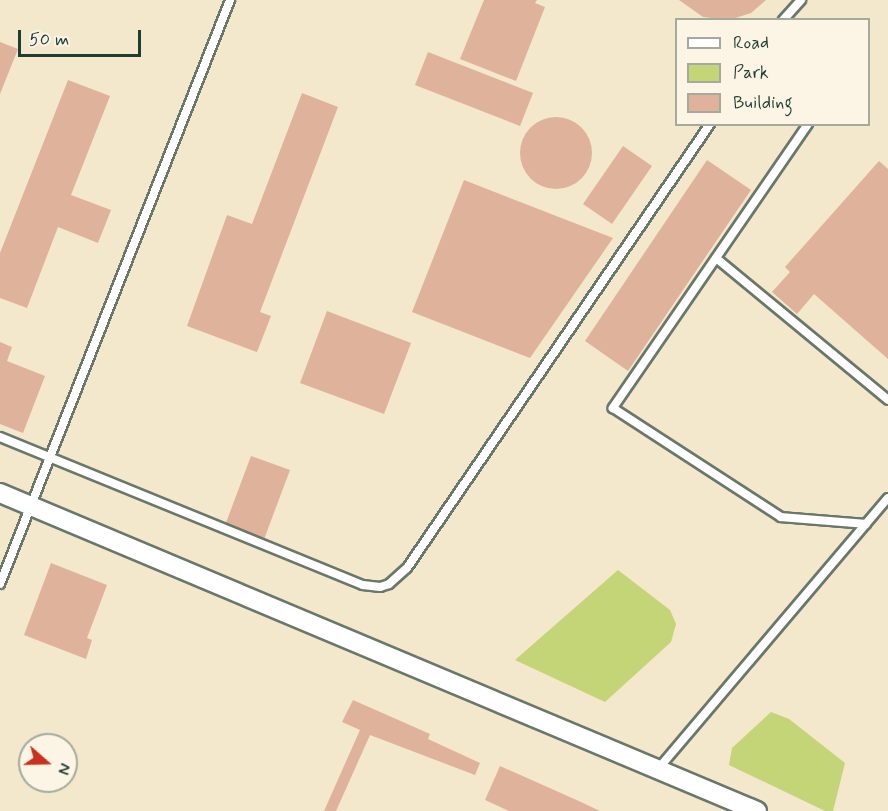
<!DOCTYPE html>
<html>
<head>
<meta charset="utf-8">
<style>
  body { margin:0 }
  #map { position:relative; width:888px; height:811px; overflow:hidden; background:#f3e7cc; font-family:Mynerve,sans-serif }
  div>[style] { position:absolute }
  .green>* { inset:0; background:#c3d577 }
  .building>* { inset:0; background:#dfb39b }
  .round { border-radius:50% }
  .roads { filter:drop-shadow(2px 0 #697869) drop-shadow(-2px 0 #697869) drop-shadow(0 2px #697869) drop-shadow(0 -2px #697869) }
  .service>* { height:8px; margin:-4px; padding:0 4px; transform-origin:4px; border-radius:4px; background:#fff }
  .tertiary>* { height:18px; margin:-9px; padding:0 9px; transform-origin:9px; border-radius:9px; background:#fff }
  span { translate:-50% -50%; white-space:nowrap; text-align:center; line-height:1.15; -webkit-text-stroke:6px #fcf5e5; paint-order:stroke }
  .legend { position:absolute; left:675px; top:18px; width:195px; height:108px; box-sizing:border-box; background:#fcf5e5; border:2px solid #a4ab9e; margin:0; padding:8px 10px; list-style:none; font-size:18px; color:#1f3d34 }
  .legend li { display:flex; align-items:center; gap:12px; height:30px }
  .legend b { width:30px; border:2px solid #a4ab9e }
  .north { position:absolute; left:18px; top:733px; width:60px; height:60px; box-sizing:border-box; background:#fcf5e5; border:2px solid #a4ab9e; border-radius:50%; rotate:110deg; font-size:16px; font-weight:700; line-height:24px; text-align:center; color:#1f3d34 }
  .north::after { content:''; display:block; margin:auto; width:21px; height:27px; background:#c8321e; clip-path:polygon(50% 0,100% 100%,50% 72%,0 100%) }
  .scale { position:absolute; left:18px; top:30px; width:123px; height:27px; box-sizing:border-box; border:3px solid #1f3d34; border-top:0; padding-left:8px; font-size:18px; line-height:21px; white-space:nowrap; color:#1f3d34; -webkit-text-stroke:4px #fcf5e5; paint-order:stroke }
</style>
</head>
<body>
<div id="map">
  <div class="green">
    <i style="clip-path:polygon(618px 570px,670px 610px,676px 624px,671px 642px,605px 702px,515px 660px)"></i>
    <i style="clip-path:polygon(771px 712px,789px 719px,845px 763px,833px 811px,825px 811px,729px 765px,732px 748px)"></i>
  </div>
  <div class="building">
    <i style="clip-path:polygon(484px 0,537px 0,535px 3px,545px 7px,516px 81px,460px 59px)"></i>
    <i style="clip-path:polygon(679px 0,766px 0,751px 13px,729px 20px,703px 17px)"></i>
    <i style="clip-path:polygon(0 42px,18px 49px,0 94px)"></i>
    <i style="clip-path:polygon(428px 52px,533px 93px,520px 126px,415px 85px)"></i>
    <i style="clip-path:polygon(68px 80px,110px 96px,71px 195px,111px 210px,98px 243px,58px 227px,27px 308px,0 298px,0 253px)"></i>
    <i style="clip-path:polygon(302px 93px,338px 107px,260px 312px,271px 316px,257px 352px,187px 326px,227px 215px,252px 224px)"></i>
    <i class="round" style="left:520px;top:117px;width:72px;height:72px"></i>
    <i style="clip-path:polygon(623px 146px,652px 166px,612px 224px,583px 204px)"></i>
    <i style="clip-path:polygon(707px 160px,751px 190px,628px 371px,585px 341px)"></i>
    <i style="clip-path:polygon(879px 161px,888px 169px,888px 359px,814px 294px,797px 314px,772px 292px,790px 272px,785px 267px)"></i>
    <i style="clip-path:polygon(464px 180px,613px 238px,530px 358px,412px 312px)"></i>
    <i style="clip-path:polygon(327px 311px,411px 343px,384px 414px,300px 383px)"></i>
    <i style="clip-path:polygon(0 342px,12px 347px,7px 361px,45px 376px,23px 433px,0 424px)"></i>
    <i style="clip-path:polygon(251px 456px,290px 470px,263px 542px,224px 528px)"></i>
    <i style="clip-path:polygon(51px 563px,107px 585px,87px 638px,92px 640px,86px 659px,24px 635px)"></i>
    <i style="clip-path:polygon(353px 700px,430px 734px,428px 739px,480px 763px,475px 775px,370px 735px,336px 811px,324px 811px,360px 730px,342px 722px)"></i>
    <i style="clip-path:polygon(500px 766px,581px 802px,600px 811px,509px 811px,485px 800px)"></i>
  </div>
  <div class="roads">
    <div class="service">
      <i style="left:783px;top:20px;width:27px;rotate:-48deg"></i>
      <i style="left:808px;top:124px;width:345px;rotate:124.5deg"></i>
      <i style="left:613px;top:408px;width:200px;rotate:33deg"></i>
      <i style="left:781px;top:517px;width:85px;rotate:4.7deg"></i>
      <i style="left:716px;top:258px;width:223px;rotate:39.5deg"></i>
      <i style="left:0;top:437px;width:392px;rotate:22.2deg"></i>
      <i style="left:363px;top:585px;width:17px;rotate:7deg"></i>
      <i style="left:380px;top:587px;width:9px;rotate:-18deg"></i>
      <i style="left:389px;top:584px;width:24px;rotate:-42deg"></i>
      <i style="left:407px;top:568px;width:538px;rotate:-55.69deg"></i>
      <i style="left:0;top:584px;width:628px;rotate:-68.5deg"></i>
      <i style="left:658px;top:769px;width:355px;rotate:-49.7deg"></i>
    </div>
    <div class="tertiary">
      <i style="left:0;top:493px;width:821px;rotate:22.79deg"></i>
    </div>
  </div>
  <ul class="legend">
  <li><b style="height:8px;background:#fff"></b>Road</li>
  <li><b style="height:16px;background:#c3d577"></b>Park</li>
  <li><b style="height:16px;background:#dfb39b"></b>Building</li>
  </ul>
  <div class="north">N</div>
  <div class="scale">50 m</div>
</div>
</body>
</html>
